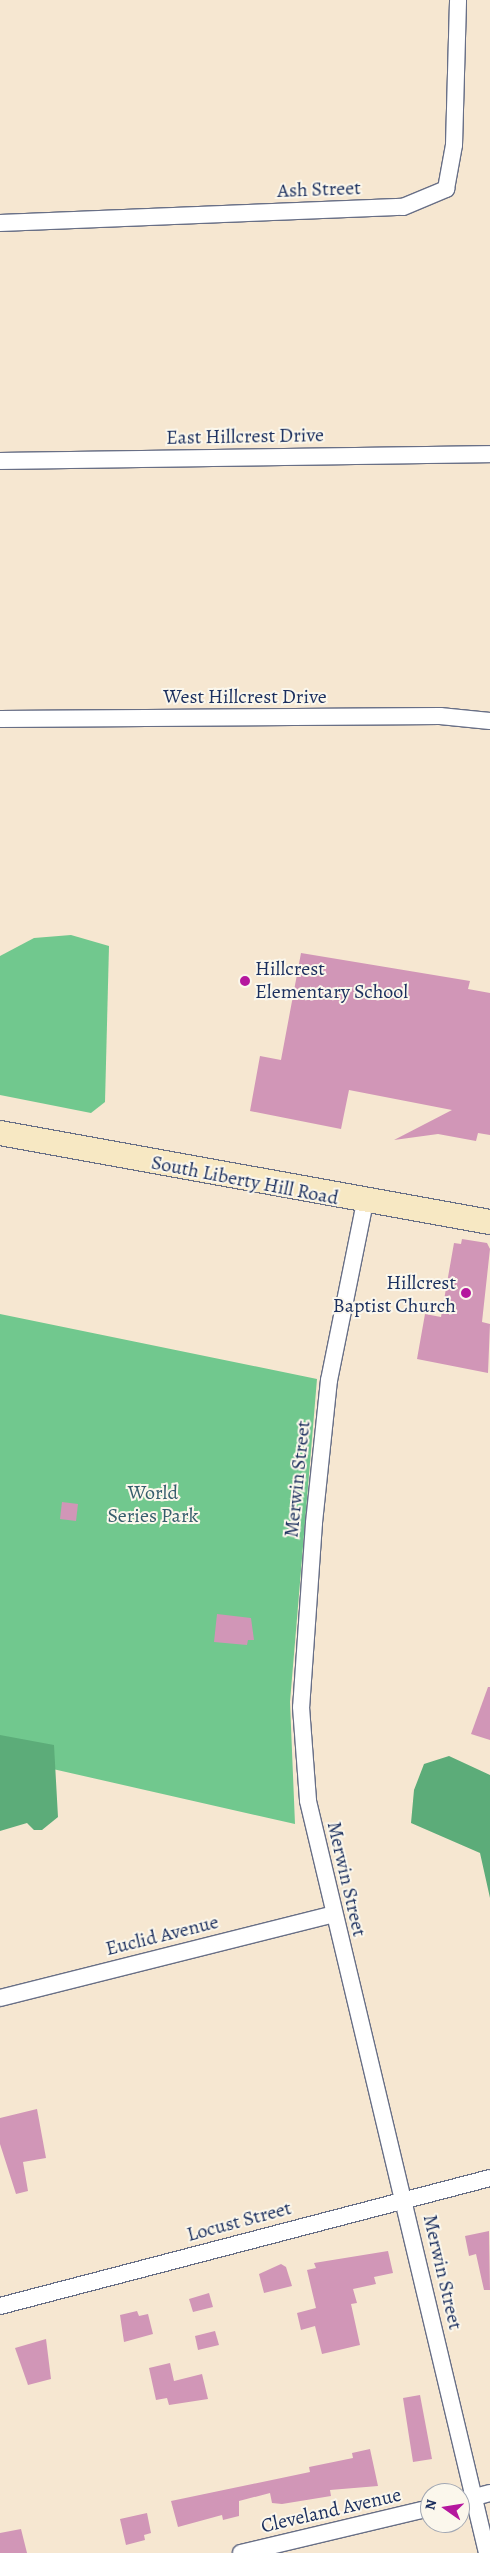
<!DOCTYPE html>
<html>
<head>
<meta charset="utf-8">
<style>
  body { margin:0 }
  #map { position:relative; width:490px; height:2553px; overflow:hidden; background:#f6e7d1; font-family:Alegreya,serif }
  div>[style] { position:absolute }
  .green>* { inset:0; background:#71c88e }
  .forest>* { inset:0; background:#5cac79 }
  .building>* { inset:0; background:#d196b7 }
  .roads { filter:drop-shadow(1px 0 #686f86) drop-shadow(-1px 0 #686f86) drop-shadow(0 1px #686f86) drop-shadow(0 -1px #686f86) }
  .street>* { height:16px; margin:-8px; padding:0 8px; transform-origin:8px; border-radius:8px; background:#fff }
  .secondary>* { height:24px; margin:-12px; padding:0 12px; transform-origin:12px; border-radius:12px; background:#f7e8c3 }
  .dots>* { width:14px; height:14px; translate:-50% -50%; box-sizing:border-box; border:2px solid #fbf7ec; border-radius:50% }
  span { translate:-50% -50%; white-space:nowrap; text-align:center; line-height:1.15; -webkit-text-stroke:4px #fbf7ec; paint-order:stroke }
  .street-label { font-size:20px; color:#1b2f5e }
  .poi-label { font-size:20px; color:#1b2f5e }
  .left { translate:0 -50%; text-align:left }
  .right { translate:-100% -50%; text-align:right }
  .park-label { font-size:20px; color:#355d6c }
  .north { position:absolute; left:420px; top:2483px; width:50px; height:50px; box-sizing:border-box; background:#fbf7ec; border:1px solid #a1a7b3; border-radius:50%; rotate:283deg; font-size:14px; font-weight:700; line-height:20px; text-align:center; color:#1b2f5e }
  .north::after { content:''; display:block; margin:auto; width:18px; height:22px; background:#b5179e; clip-path:polygon(50% 0,100% 100%,50% 72%,0 100%) }
</style>
</head>
<body>
<div id="map">
  <div class="green">
    <i style="clip-path:polygon(71px 935px,109px 946px,105px 1102px,91px 1113px,0 1095px,0 956px,34px 938px)"></i>
    <i style="clip-path:polygon(0 1314px,317px 1379px,290px 1702px,295px 1824px,0 1757px)"></i>
  </div>
  <div class="forest">
    <i style="clip-path:polygon(0 1735px,54px 1745px,58px 1817px,42px 1830px,34px 1830px,27px 1823px,0 1831px)"></i>
    <i style="clip-path:polygon(449px 1756px,490px 1775px,490px 1898px,480px 1853px,411px 1823px,414px 1790px,424px 1764px)"></i>
  </div>
  <div class="building">
    <i style="clip-path:polygon(301px 953px,470px 981px,468px 989px,490px 993px,490px 1135px,478px 1133px,476px 1141px,438px 1134px,394px 1140px,452px 1110px,349px 1090px,341px 1129px,250px 1111px,260px 1056px,281px 1060px)"></i>
    <i style="clip-path:polygon(462px 1239px,487px 1243px,490px 1249px,482px 1322px,490px 1324px,488px 1373px,417px 1359px,425px 1314px,441px 1317px,454px 1243px,461px 1244px)"></i>
    <i style="clip-path:polygon(62px 1502px,78px 1504px,76px 1521px,60px 1519px)"></i>
    <i style="clip-path:polygon(217px 1614px,251px 1618px,254px 1640px,248px 1640px,247px 1645px,214px 1642px)"></i>
    <i style="clip-path:polygon(488px 1687px,490px 1687px,490px 1740px,471px 1734px)"></i>
    <i style="clip-path:polygon(37px 2109px,46px 2158px,23px 2162px,28px 2191px,16px 2194px,0 2144px,0 2118px)"></i>
    <i style="clip-path:polygon(489px 2231px,490px 2290px,484px 2290px,476px 2254px,469px 2256px,465px 2236px)"></i>
    <i style="clip-path:polygon(388px 2251px,393px 2273px,374px 2277px,376px 2284px,353px 2289px,357px 2303px,351px 2304px,360px 2345px,322px 2354px,315px 2326px,301px 2330px,297px 2313px,316px 2308px,307px 2270px,316px 2268px,314px 2263px)"></i>
    <i style="clip-path:polygon(281px 2264px,286px 2267px,292px 2286px,264px 2293px,259px 2274px)"></i>
    <i style="clip-path:polygon(209px 2293px,213px 2307px,193px 2312px,189px 2299px)"></i>
    <i style="clip-path:polygon(137px 2311px,139px 2316px,148px 2314px,153px 2334px,124px 2342px,120px 2315px)"></i>
    <i style="clip-path:polygon(215px 2331px,219px 2345px,198px 2350px,195px 2336px)"></i>
    <i style="clip-path:polygon(46px 2339px,51px 2379px,28px 2385px,15px 2348px)"></i>
    <i style="clip-path:polygon(170px 2363px,174px 2381px,202px 2374px,208px 2399px,169px 2405px,167px 2398px,156px 2400px,149px 2368px)"></i>
    <i style="clip-path:polygon(420px 2395px,432px 2459px,413px 2462px,403px 2398px)"></i>
    <i style="clip-path:polygon(370px 2449px,378px 2486px,330px 2490px,331px 2496px,282px 2504px,272px 2503px,270px 2493px,239px 2501px,239px 2516px,223px 2520px,222px 2515px,178px 2527px,171px 2501px,310px 2472px,309px 2467px,353px 2458px,352px 2453px)"></i>
    <i style="clip-path:polygon(147px 2513px,151px 2533px,144px 2535px,145px 2540px,126px 2545px,120px 2519px)"></i>
    <i style="clip-path:polygon(21px 2529px,27px 2553px,0 2553px,0 2533px)"></i>
  </div>
  <div class="roads">
    <div class="street">
      <i style="left:0;top:223px;width:403px;rotate:-2.3deg"></i>
      <i style="left:403px;top:207px;width:47px;rotate:-22.7deg"></i>
      <i style="left:446px;top:189px;width:45px;rotate:-79.7deg"></i>
      <i style="left:454px;top:145px;width:145px;rotate:-88.4deg"></i>
      <i style="left:0;top:461px;width:490px;rotate:-0.8deg"></i>
      <i style="left:0;top:719px;width:440px;rotate:-0.4deg"></i>
      <i style="left:440px;top:716px;width:50px;rotate:5.7deg"></i>
      <i style="left:365px;top:1202px;width:182px;rotate:101.4deg"></i>
      <i style="left:329px;top:1380px;width:144px;rotate:96deg"></i>
      <i style="left:314px;top:1523px;width:184px;rotate:94deg"></i>
      <i style="left:301px;top:1707px;width:94px;rotate:85.7deg"></i>
      <i style="left:308px;top:1801px;width:773px;rotate:76.61deg"></i>
      <i style="left:0;top:1998px;width:344px;rotate:-14.1deg"></i>
      <i style="left:0;top:2306px;width:506px;rotate:-14.64deg"></i>
      <i style="left:460px;top:2501px;width:31px;rotate:-15deg"></i>
      <i style="left:241px;top:2553px;width:194px;rotate:-13.4deg"></i>
    </div>
    <div class="secondary">
      <i style="left:0;top:1133px;width:498px;rotate:10.3deg"></i>
    </div>
  </div>
  <div class="dots">
    <i style="left:245px;top:981px;background:#b5179e"></i>
    <i style="left:466px;top:1293px;background:#b5179e"></i>
  </div>
  <div class="street-label">
    <span style="left:319px;top:189px;rotate:-2deg">Ash Street</span>
    <span style="left:245px;top:436px;rotate:-1deg">East Hillcrest Drive</span>
    <span style="left:245px;top:696px">West Hillcrest Drive</span>
    <span style="left:245px;top:1180px;rotate:11deg">South Liberty Hill Road</span>
    <span style="left:297px;top:1479px;rotate:-84deg">Merwin Street</span>
    <span style="left:347px;top:1879px;rotate:77deg">Merwin Street</span>
    <span style="left:162px;top:1935px;rotate:-14deg">Euclid Avenue</span>
    <span style="left:239px;top:2221px;rotate:-15deg">Locust Street</span>
    <span style="left:443px;top:2272px;rotate:77deg">Merwin Street</span>
    <span style="left:331px;top:2510px;rotate:-13deg">Cleveland Avenue</span>
  </div>
  <div class="poi-label">
    <span class="left" style="left:255px;top:980px">Hillcrest<br>Elementary School</span>
    <span class="right" style="left:456px;top:1294px">Hillcrest<br>Baptist Church</span>
  </div>
  <div class="park-label">
    <span style="left:153px;top:1504px">World<br>Series Park</span>
  </div>
  <div class="north">N</div>
</div>
</body>
</html>
